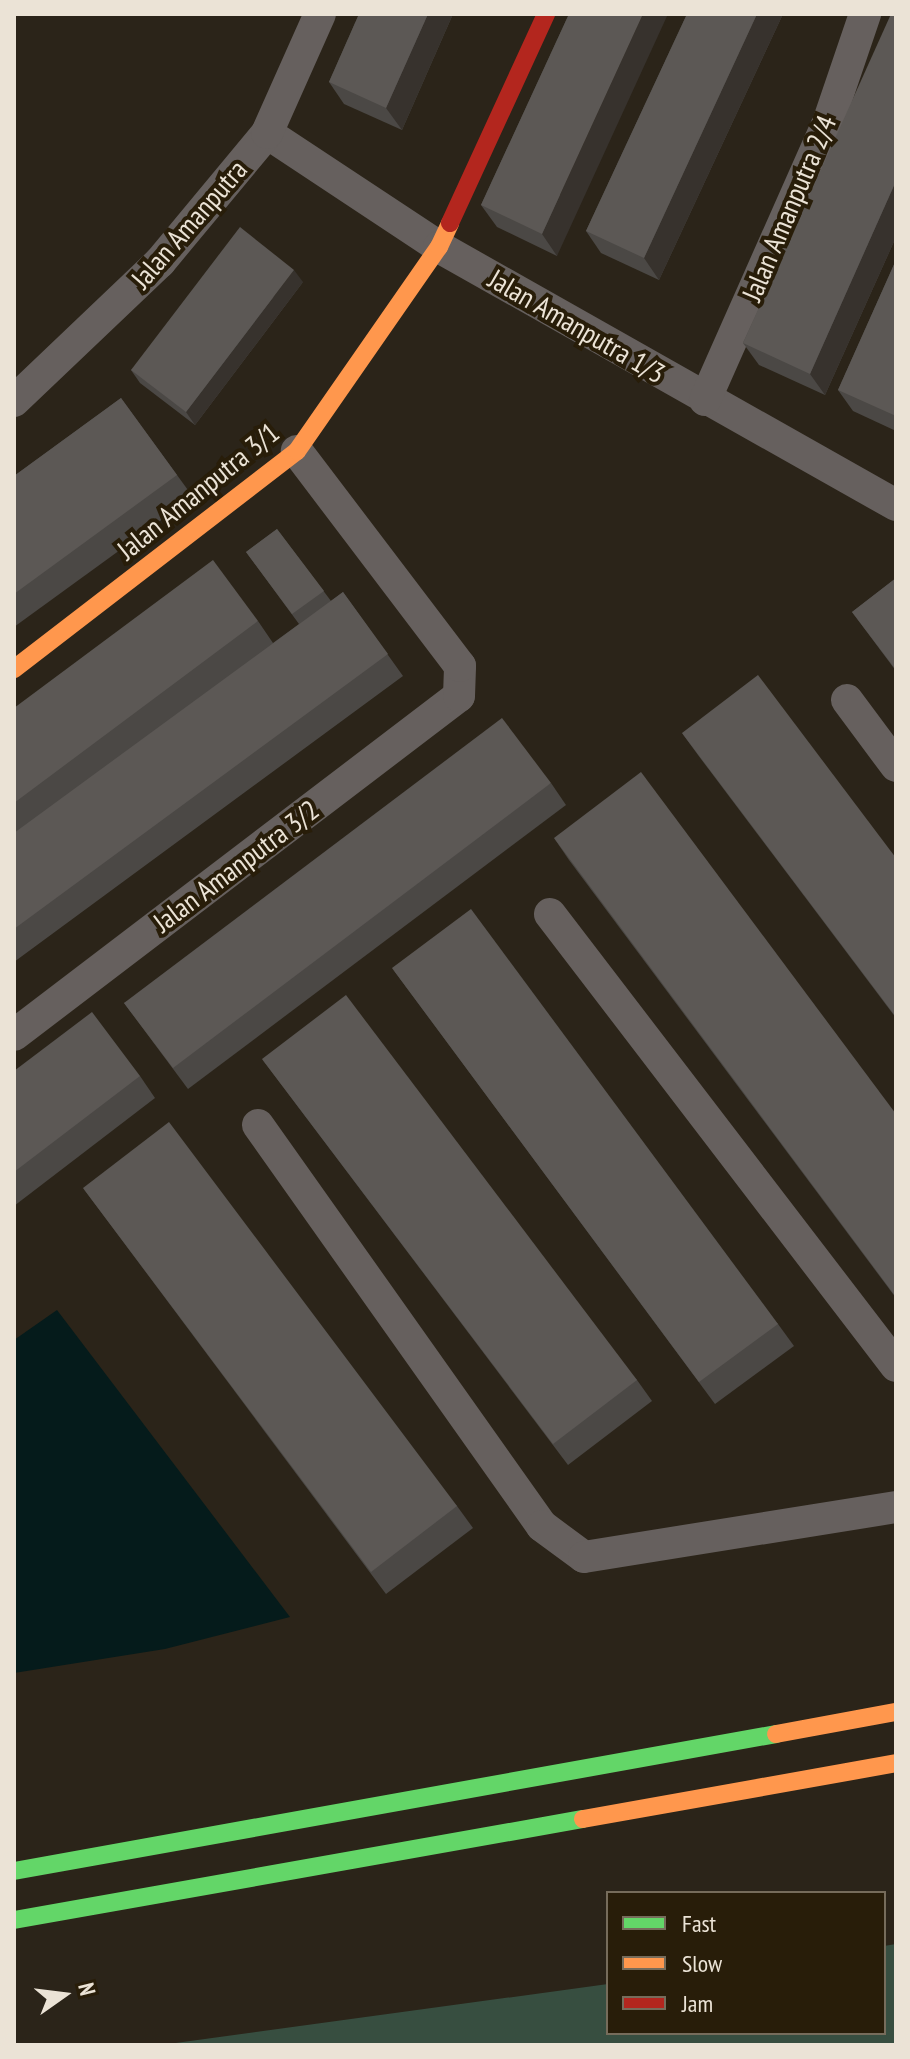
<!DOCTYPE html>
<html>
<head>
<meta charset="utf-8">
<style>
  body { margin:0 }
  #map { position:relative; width:910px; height:2059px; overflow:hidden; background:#2b2419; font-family:"PT Sans Narrow",sans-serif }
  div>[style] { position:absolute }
  .forest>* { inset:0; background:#374e40 }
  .water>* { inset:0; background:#051b1b }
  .street>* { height:32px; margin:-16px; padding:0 16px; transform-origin:16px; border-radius:16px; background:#66605e }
  .fast>* { height:18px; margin:-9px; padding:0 9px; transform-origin:9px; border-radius:9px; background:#63d668 }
  .slow>* { height:18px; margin:-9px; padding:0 9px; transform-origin:9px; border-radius:9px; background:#ff974d }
  .jam>* { height:18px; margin:-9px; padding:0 9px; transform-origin:9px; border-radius:9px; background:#b3261e }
  .wall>* { inset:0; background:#4b4845 }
  .shaded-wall>* { inset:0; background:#37322d }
  .building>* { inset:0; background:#5c5855 }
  span { translate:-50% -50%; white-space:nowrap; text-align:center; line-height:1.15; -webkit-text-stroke:8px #281d09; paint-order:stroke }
  .street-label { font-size:28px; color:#ebe3d6 }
  .frame { position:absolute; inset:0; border:16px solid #ebe3d6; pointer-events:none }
  .legend { position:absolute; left:606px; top:1891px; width:280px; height:144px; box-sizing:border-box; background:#281d09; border:2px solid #766c5b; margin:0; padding:10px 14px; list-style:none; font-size:24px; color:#ebe3d6 }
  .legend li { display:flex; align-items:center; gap:16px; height:40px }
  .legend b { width:40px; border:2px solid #766c5b }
  .north { position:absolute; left:24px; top:1955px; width:80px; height:80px; -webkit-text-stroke:6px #281d09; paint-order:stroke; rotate:76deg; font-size:22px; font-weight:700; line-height:32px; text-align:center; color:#ebe3d6 }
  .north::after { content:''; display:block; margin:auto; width:28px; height:36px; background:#ebe3d6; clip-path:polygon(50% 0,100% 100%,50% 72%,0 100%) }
</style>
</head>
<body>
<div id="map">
  <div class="forest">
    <i style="clip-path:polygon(896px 1944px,896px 2045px,161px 2045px,608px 1984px,608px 2033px,884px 2033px,884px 1946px)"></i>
  </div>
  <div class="water">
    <i style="clip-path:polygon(57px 1310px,290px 1617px,165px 1649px,14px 1673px,14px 1340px)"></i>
  </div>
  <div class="street">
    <i style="left:267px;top:133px;width:206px;rotate:33.5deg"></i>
    <i style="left:439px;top:247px;width:525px;rotate:29.45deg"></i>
    <i style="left:705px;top:400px;width:306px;rotate:-66.1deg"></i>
    <i style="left:829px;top:120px;width:112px;rotate:-71.2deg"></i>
    <i style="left:14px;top:401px;width:202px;rotate:-43.6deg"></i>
    <i style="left:160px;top:262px;width:168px;rotate:-50.3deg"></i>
    <i style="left:267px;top:133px;width:130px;rotate:-66deg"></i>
    <i style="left:847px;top:700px;width:82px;rotate:53.4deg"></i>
    <i style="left:550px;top:914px;width:569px;rotate:52.57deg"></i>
    <i style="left:14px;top:1035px;width:559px;rotate:-37.3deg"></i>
    <i style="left:459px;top:696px;width:30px;rotate:-88deg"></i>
    <i style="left:460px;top:666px;width:270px;rotate:-127.2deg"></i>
    <i style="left:258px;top:1125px;width:491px;rotate:54.7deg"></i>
    <i style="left:542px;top:1526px;width:52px;rotate:36.4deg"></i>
    <i style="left:584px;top:1557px;width:316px;rotate:-9.1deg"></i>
  </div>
  <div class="fast">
    <i style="left:14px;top:1871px;width:774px;rotate:-10.19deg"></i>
    <i style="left:14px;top:1920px;width:578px;rotate:-10.07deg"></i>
  </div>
  <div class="slow">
    <i style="left:14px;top:669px;width:357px;rotate:-37.6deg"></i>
    <i style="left:297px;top:451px;width:249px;rotate:-55.2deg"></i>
    <i style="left:439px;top:247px;width:26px;rotate:-65deg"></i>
    <i style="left:776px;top:1734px;width:122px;rotate:-10.4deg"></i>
    <i style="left:583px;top:1819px;width:318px;rotate:-10.1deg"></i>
  </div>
  <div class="jam">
    <i style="left:450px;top:223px;width:230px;rotate:-65.3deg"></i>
  </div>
  <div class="wall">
    <i style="clip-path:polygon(359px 14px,453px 14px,402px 130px,344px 104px,329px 82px)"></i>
    <i style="clip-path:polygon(569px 14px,557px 256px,497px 227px,481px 205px)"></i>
    <i style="clip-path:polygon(687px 14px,783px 14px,659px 280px,601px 253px,586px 231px)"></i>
    <i style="clip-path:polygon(896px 14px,896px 237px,825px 395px,759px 365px,743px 343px)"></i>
    <i style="clip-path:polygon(896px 260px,896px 431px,853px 411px,838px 390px)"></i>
    <i style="clip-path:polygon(303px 282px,195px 425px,140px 383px,131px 370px)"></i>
    <i style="clip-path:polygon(121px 398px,193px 497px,14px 627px,14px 476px)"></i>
    <i style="clip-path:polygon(277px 529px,331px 601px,343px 592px,403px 676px,14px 962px,14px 708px,258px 621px,273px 643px,299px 624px,246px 552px)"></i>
    <i style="clip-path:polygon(896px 578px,896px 671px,852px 612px)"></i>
    <i style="clip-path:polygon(682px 733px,896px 858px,896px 1018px,698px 755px)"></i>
    <i style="clip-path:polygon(551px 783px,566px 805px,188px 1089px,124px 1003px)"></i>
    <i style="clip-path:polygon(554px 838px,896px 1114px,896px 1298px,569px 860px)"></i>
    <i style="clip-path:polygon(392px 968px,778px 1324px,794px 1346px,715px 1404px)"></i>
    <i style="clip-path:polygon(262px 1059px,637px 1380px,652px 1401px,568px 1465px)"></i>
    <i style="clip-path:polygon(14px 1071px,140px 1076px,155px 1098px,14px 1206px)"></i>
    <i style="clip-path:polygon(83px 1188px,457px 1506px,473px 1528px,386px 1594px)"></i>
  </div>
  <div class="shaded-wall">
    <i style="clip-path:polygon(428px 14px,453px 14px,402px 130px,386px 108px)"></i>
    <i style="clip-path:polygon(643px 14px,668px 14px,557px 256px,542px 234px)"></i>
    <i style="clip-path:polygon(757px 14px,783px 14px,659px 280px,644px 258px)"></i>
    <i style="clip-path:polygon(896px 181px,896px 237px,825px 395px,810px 374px)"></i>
    <i style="clip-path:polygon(294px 270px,303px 282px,195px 425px,186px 412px)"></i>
  </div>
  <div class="building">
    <i style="clip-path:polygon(359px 14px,428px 14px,386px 108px,329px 82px)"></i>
    <i style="clip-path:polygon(569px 14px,643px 14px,542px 234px,481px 205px)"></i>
    <i style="clip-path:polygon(687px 14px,757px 14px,644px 258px,586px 231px)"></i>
    <i style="clip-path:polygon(891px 14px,896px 14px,896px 181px,810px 374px,743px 343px)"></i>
    <i style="clip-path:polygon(240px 227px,294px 270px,186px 412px,131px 370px)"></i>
    <i style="clip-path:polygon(896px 260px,896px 416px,838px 390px)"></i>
    <i style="clip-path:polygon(121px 398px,177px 475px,14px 594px,14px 476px)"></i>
    <i style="clip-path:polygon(277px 529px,324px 591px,292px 614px,246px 552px)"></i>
    <i style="clip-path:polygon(213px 560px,258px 621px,14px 803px,14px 708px)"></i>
    <i style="clip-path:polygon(896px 578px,896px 670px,852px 612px)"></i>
    <i style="clip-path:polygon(343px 592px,388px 654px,14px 929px,14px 833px)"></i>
    <i style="clip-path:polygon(758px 675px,896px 858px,896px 1017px,682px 733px)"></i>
    <i style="clip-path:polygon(502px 718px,551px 783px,173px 1068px,124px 1003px)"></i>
    <i style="clip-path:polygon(641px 772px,896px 1114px,896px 1297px,554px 838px)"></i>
    <i style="clip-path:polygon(471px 909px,778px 1324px,699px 1382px,392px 968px)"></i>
    <i style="clip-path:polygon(346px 995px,637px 1380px,553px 1444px,262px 1059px)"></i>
    <i style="clip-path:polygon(92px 1012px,140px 1076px,14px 1172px,14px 1071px)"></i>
    <i style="clip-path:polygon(169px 1122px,457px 1506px,371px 1572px,83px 1188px)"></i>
  </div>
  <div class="street-label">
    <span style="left:789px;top:208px;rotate:-67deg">Jalan Amanputra 2/4</span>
    <span style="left:189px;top:224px;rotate:-49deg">Jalan Amanputra</span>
    <span style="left:577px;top:326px;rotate:30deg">Jalan Amanputra 1/3</span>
    <span style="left:198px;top:491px;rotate:-39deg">Jalan Amanputra 3/1</span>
    <span style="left:236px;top:866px;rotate:-37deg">Jalan Amanputra 3/2</span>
  </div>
  <div class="frame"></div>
  <ul class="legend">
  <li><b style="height:10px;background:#63d668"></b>Fast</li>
  <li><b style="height:10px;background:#ff974d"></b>Slow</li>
  <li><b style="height:10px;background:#b3261e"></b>Jam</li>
  </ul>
  <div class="north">N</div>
</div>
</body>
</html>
